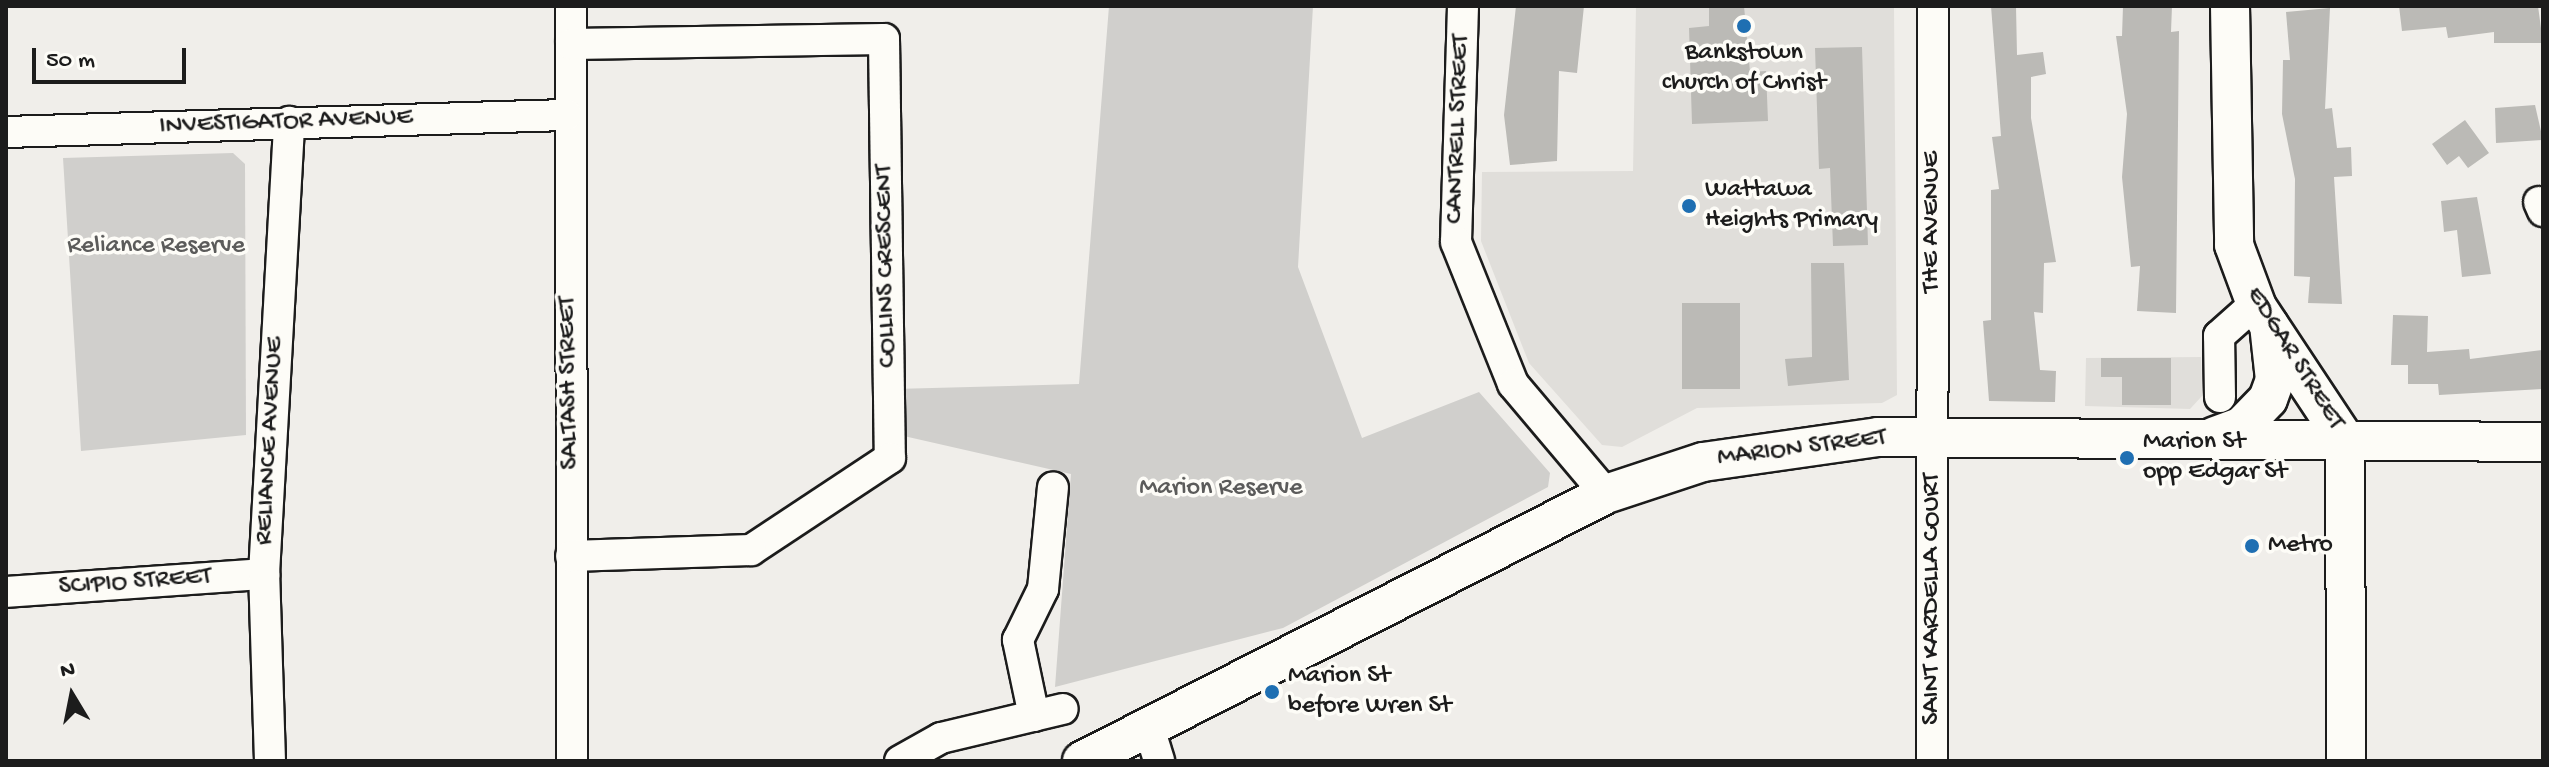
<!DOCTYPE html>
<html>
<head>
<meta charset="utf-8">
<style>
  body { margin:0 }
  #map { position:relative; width:2549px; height:767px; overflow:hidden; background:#f0eeea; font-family:"Gochi Hand",sans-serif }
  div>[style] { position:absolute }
  .built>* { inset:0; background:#e0deda }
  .green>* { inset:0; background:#d0cfcc }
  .building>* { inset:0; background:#bbbab6 }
  .roads { filter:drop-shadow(2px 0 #1c1c1c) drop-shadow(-2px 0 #1c1c1c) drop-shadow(0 2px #1c1c1c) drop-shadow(0 -2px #1c1c1c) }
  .minor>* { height:30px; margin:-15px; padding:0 15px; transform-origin:15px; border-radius:15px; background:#fdfcf7 }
  .major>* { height:38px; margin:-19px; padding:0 19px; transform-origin:19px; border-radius:19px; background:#fdfcf7 }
  .dots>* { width:22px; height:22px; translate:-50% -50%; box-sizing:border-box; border:4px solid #fdfcf7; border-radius:50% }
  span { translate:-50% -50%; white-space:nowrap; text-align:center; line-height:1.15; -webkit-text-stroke:7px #fdfcf7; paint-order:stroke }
  .poi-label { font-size:26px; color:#1c1c1c }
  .left { translate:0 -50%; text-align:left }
  .street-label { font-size:26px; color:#1c1c1c }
  .park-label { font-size:26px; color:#5b5b5a }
  .frame { position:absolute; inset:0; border:8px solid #1c1c1c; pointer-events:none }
  .north { position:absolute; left:32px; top:655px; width:80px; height:80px; -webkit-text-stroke:6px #fdfcf7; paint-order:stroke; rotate:350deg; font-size:22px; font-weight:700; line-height:32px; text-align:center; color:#1c1c1c }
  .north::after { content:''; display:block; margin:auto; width:28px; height:36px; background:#1c1c1c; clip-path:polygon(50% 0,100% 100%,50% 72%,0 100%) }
  .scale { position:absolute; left:32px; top:48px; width:154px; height:36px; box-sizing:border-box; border:4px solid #1c1c1c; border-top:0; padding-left:10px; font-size:24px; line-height:28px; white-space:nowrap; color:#1c1c1c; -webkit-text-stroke:6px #fdfcf7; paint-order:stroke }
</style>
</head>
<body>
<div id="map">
  <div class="built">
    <i style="clip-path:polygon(1636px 6px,1894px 6px,1897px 395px,1882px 403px,1697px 408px,1622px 447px,1602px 445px,1529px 363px,1481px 241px,1482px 172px,1633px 171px)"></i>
    <i style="clip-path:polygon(2201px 357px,2202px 396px,2190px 409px,2085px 406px,2086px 358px)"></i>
  </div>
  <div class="green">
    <i style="clip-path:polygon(1109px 6px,1313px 6px,1298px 267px,1362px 438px,1479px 392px,1550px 473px,1548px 487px,1283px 628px,1055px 687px,1071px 474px,895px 434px,894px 389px,1079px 384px)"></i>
    <i style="clip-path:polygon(233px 153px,245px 164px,246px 435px,81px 451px,63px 158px)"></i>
  </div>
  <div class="building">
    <i style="clip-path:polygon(1516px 6px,1584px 6px,1577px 73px,1559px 71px,1557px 161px,1510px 165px,1504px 115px)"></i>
    <i style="clip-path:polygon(1709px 6px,1744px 6px,1750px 72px,1766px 71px,1768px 121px,1692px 124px,1689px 28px,1709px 26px)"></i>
    <i style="clip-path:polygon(1991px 6px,2016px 6px,2017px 55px,2043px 52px,2046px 74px,2031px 77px,2031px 118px,2056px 262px,2044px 263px,2043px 313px,2034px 312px,2040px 370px,2056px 371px,2055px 402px,1989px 401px,1983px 321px,1991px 320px,1991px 190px,1999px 189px,1992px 137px,2001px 136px)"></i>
    <i style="clip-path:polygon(2123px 6px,2172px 6px,2171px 32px,2179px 31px,2176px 313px,2137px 311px,2140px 266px,2131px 267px,2122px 177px,2127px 114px,2116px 36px,2122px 36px)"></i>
    <i style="clip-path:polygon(2399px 6px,2538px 6px,2543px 43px,2494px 43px,2494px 32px,2448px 38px,2446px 27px,2402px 31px)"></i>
    <i style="clip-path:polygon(2330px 8px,2325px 109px,2332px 108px,2337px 148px,2351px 147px,2352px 176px,2334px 177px,2342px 304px,2308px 303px,2310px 277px,2294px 276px,2295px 179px,2282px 114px,2283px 60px,2290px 60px,2286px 12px)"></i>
    <i style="clip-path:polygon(1862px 47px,1868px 245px,1833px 246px,1830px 168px,1819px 169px,1815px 48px)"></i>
    <i style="clip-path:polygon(2535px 105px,2543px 140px,2496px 143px,2495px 108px)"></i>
    <i style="clip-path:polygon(2465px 120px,2489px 153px,2468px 168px,2459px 156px,2447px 165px,2432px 144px)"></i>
    <i style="clip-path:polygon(2477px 197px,2491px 274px,2462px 277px,2457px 230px,2444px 232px,2441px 201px)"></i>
    <i style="clip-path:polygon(1811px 263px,1844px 263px,1849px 380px,1788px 386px,1785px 359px,1812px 357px)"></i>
    <i style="clip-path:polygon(1682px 303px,1740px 303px,1740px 389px,1682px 389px)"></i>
    <i style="clip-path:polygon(2393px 315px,2428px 316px,2427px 352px,2469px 349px,2470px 359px,2543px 350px,2543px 389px,2439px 395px,2438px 384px,2408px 384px,2408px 365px,2391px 365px)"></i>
    <i style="clip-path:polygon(2101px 358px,2171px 358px,2171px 405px,2122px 405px,2122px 377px,2101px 377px)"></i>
  </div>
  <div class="roads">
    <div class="minor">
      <i style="left:571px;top:6px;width:755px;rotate:89.92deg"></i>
      <i style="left:1463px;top:6px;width:236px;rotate:91.7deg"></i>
      <i style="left:1456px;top:242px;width:153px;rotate:68.1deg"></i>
      <i style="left:1513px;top:384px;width:144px;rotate:49.8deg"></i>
      <i style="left:571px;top:44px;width:313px;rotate:-0.9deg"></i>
      <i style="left:884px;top:39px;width:419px;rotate:89.2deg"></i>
      <i style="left:890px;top:458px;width:167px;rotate:146.5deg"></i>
      <i style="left:751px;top:550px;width:180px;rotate:178.1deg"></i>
      <i style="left:6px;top:132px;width:561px;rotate:-1.74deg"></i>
      <i style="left:2539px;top:202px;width:10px;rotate:66deg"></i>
      <i style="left:2220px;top:397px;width:61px;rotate:-90.9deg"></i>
      <i style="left:2219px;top:336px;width:50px;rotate:-41.7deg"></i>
      <i style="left:6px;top:592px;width:259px;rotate:-4deg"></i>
      <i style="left:1034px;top:716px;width:78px;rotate:-101.9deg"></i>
      <i style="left:1018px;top:640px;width:57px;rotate:-63.9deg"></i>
      <i style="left:1043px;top:589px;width:102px;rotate:-84.4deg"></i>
      <i style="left:1150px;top:731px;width:31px;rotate:73deg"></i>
      <i style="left:270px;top:761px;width:187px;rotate:-91.8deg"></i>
      <i style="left:264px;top:574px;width:453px;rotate:-86.8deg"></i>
      <i style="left:900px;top:761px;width:47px;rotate:-29.3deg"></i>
      <i style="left:941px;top:738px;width:125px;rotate:-13.4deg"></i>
      <i style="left:1932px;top:761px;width:755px;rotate:-89.92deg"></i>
    </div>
    <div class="major">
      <i style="left:2230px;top:6px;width:239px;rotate:89deg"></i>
      <i style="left:2234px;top:245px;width:66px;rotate:69.6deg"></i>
      <i style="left:2257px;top:307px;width:159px;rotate:56.5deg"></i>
      <i style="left:2345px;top:440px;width:321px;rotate:89.8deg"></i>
      <i style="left:2215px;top:436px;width:29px;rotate:-20deg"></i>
      <i style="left:2242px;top:426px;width:37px;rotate:-46deg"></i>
      <i style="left:2268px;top:399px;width:20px;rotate:-70deg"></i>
      <i style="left:2275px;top:380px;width:55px;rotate:-96.2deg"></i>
      <i style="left:1082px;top:761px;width:588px;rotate:-27deg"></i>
      <i style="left:1606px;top:494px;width:102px;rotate:-18.3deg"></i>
      <i style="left:1703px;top:462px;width:177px;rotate:-8.1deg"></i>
      <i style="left:1878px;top:437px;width:665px;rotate:0.43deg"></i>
    </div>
  </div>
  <div class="dots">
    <i style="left:1744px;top:26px;background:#1f6fb2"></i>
    <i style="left:1689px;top:206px;background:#1f6fb2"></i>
    <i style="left:2127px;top:458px;background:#1f6fb2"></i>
    <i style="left:2252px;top:546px;background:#1f6fb2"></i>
    <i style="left:1272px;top:692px;background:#1f6fb2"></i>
  </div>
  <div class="poi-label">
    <span style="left:1744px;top:69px">Bankstown<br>church of Christ</span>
    <span class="left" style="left:1705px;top:206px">Wattawa<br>Heights Primary</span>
    <span class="left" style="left:2143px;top:458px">Marion St<br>opp Edgar St</span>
    <span class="left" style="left:2268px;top:546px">Metro</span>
    <span class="left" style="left:1288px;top:692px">Marion St<br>before Wren St</span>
  </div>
  <div class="street-label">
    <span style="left:286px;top:123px;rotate:-2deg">INVESTIGATOR AVENUE</span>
    <span style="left:1459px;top:129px;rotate:-88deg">CANTRELL STREET</span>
    <span style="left:1933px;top:222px;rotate:-90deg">THE AVENUE</span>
    <span style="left:887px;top:266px;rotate:-91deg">COLLINS CRESCENT</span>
    <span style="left:2294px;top:359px;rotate:58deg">EDGAR STREET</span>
    <span style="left:570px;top:383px;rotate:-91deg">SALTASH STREET</span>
    <span style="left:271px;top:441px;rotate:-87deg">RELIANCE AVENUE</span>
    <span style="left:1802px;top:449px;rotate:-7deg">MARION STREET</span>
    <span style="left:135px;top:583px;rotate:-4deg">SCIPIO STREET</span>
    <span style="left:1933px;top:599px;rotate:-90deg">SAINT KARDELLA COURT</span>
  </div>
  <div class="park-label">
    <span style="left:156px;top:247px">Reliance Reserve</span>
    <span style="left:1221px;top:489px">Marion Reserve</span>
  </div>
  <div class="frame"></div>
  <div class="north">N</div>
  <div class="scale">50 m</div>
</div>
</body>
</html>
